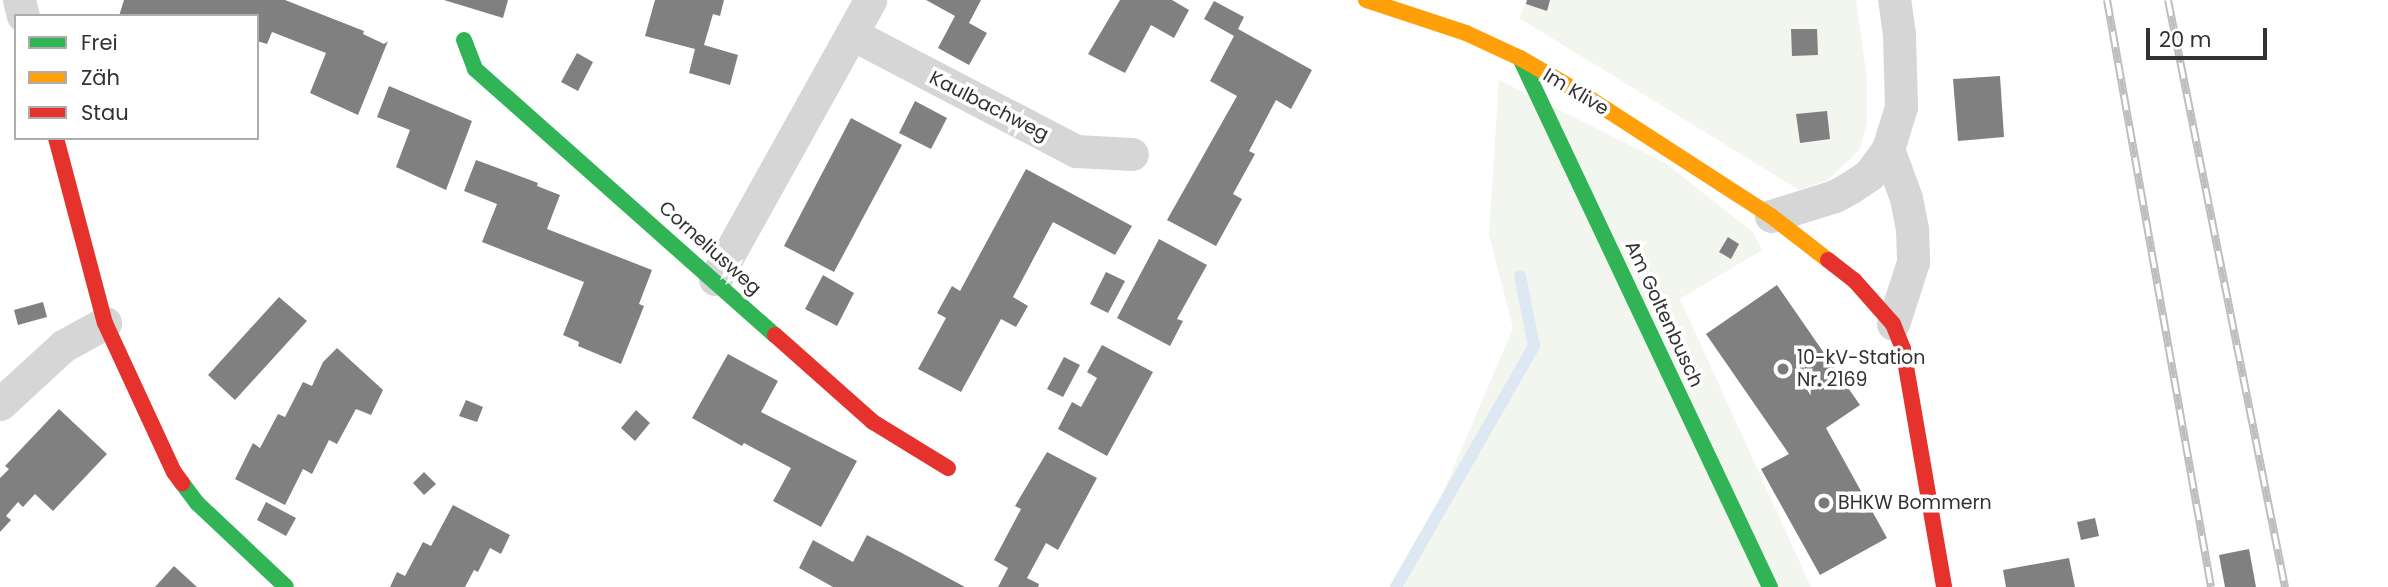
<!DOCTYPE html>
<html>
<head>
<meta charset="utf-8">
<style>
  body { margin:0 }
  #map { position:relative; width:2388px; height:587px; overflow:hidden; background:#fff; font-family:Poppins,sans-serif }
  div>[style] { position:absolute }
  .green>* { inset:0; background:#f2f6ee }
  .stream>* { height:12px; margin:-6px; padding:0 6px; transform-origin:6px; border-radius:6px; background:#dde8f3 }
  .building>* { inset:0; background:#808080 }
  .street>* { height:33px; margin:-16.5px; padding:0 16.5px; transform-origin:16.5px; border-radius:16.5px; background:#d6d6d6 }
  .fast>* { height:16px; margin:-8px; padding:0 8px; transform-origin:8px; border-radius:8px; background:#30b455 }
  .slow>* { height:16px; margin:-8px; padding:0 8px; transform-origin:8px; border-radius:8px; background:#ff9f0a }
  .jam>* { height:16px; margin:-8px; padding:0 8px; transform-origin:8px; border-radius:8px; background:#e5322d }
  .rail>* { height:8px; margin-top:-4px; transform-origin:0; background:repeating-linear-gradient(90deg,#fff 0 16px,#bebebe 0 32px); box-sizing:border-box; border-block:2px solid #bebebe }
  .dots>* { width:19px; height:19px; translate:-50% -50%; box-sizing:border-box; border:4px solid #fff; border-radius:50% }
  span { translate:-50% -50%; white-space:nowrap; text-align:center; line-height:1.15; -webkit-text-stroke:7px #fff; paint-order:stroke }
  .street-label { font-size:19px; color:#323232 }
  .poi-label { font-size:19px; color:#323232 }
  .left { translate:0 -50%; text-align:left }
  .legend { position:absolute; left:14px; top:14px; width:245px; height:126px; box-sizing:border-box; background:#fff; border:2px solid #adadad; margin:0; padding:9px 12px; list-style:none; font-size:21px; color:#323232 }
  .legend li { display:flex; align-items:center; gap:14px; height:35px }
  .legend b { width:35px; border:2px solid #adadad }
  .scale { position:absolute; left:2146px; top:28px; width:121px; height:32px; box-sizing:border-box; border:4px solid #323232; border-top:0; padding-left:9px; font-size:21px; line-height:24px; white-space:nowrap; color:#323232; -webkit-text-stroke:5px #fff; paint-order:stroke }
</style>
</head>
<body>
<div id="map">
  <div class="green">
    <i style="clip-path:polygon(1527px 0,1856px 0,1867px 78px,1867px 122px,1860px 149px,1828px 180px,1799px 190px,1519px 18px)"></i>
    <i style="clip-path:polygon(1499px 80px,1664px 162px,1753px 232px,1762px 250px,1680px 299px,1811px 587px,1403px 587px,1513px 328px,1489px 235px)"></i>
  </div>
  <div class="stream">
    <i style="left:1396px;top:587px;width:278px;rotate:-60.2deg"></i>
    <i style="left:1534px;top:346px;width:71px;rotate:-101.3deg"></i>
  </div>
  <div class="building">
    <i style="clip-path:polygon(124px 0,285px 0,364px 31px,363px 34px,384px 44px,388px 41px,358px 115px,310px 93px,326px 53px,272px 32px,267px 44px,257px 41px,257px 16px,119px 16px)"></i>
    <i style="clip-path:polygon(444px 0,508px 0,503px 18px)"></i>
    <i style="clip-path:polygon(655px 0,724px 0,720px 16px,713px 14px,704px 45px,738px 55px,730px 85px,689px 73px,695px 49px,645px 36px)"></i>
    <i style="clip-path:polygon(926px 0,981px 0,969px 23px,987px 33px,969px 65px,938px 48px,955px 16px)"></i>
    <i style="clip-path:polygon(1120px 0,1172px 0,1189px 10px,1174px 38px,1151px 25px,1125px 73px,1088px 54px)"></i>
    <i style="clip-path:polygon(1527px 0,1550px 0,1547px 11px,1526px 4px)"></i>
    <i style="clip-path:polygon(1214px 1px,1244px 17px,1238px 29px,1312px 70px,1291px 109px,1276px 100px,1249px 151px,1255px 154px,1233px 194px,1242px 199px,1216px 246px,1167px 220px,1237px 96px,1210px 81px,1234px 36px,1204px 19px)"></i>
    <i style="clip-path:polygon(1791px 29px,1817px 29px,1818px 55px,1792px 56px)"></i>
    <i style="clip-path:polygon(577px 53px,593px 62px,578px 91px,561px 82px)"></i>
    <i style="clip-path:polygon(2000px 76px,2004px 137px,1958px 141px,1953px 79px)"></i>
    <i style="clip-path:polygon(389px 86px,472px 121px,446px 190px,396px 167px,410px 130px,377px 117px)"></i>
    <i style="clip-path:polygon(915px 101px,947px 118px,931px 149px,899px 133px)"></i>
    <i style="clip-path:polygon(1827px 111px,1830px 139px,1800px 143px,1796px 114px)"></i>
    <i style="clip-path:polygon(851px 118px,902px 145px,834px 272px,784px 246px)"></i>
    <i style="clip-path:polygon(476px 160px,538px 183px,537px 186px,560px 195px,547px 229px,652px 270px,639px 304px,644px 306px,621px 364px,578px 346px,579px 342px,563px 335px,584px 282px,482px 242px,497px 204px,464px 191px)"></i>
    <i style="clip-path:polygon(1026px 169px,1132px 226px,1115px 255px,1053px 222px,1013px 297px,1028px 306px,1016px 327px,1001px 319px,961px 392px,918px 369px,946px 318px,937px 313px,952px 286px,960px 291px)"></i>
    <i style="clip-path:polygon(1728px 237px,1739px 244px,1731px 259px,1719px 252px)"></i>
    <i style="clip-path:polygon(1159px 239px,1207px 265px,1177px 319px,1183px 321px,1170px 346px,1117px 318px)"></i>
    <i style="clip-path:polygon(1106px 272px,1125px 281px,1108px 313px,1090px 304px)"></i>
    <i style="clip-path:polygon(823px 275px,854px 293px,837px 326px,805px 309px)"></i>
    <i style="clip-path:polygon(1777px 285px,1860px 405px,1826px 428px,1887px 538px,1820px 575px,1761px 469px,1789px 454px,1706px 334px)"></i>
    <i style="clip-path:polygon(279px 297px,307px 321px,235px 400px,208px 375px)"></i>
    <i style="clip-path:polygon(43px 302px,47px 317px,18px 325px,14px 310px)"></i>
    <i style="clip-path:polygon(1102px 345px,1153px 372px,1107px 456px,1058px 429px,1072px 402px,1081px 407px,1097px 378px,1087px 372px)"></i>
    <i style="clip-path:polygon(337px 348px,383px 390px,371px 415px,356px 409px,337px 444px,329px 440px,312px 474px,303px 469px,285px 505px,235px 479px,253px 443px,260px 448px,278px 414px,285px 417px,303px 382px,312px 386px,323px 362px)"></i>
    <i style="clip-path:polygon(728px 354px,778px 381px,761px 412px,857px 461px,821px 527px,773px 501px,791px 468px,744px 443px,742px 446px,692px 418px)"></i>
    <i style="clip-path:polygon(1064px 357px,1080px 365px,1063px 397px,1047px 389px)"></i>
    <i style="clip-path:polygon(466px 400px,483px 407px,477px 422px,459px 416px)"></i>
    <i style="clip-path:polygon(59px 409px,107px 454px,53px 511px,35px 494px,23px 507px,18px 502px,6px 516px,11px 520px,0 532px,0 478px,9px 469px,5px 466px)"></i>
    <i style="clip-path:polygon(636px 410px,650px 423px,635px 441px,621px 428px)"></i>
    <i style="clip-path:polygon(1047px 452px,1097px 478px,1058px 550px,1046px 543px,1027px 578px,1039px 584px,1038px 587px,998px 587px,1008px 568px,994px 560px,1021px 509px,1015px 506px)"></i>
    <i style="clip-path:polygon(424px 472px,436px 484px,424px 495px,413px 483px)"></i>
    <i style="clip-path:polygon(266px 502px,296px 518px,286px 536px,257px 520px)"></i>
    <i style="clip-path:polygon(453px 505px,510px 535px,501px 554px,490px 548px,478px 572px,474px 570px,465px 587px,390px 587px,397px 572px,405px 576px,423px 542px,431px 546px)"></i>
    <i style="clip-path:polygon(2095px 518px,2099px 536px,2081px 540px,2077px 522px)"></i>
    <i style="clip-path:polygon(867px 535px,900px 552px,965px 587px,833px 587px,799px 568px,813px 540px,853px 562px)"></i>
    <i style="clip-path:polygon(2249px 549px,2256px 587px,2225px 587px,2219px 555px)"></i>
    <i style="clip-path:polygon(2069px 558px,2075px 587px,2006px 587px,2003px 570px)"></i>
    <i style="clip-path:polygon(174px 566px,197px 587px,155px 587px)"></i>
  </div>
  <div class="street">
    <i style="left:19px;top:0;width:16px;rotate:76deg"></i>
    <i style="left:852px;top:34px;width:253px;rotate:27.6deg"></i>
    <i style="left:1076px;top:151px;width:56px;rotate:3.1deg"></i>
    <i style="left:1888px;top:149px;width:52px;rotate:69.8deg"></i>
    <i style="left:1906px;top:198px;width:32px;rotate:79deg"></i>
    <i style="left:1912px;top:229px;width:33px;rotate:88deg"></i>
    <i style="left:1913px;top:262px;width:65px;rotate:107.9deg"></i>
    <i style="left:1771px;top:216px;width:67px;rotate:-17.4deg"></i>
    <i style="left:1835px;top:196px;width:18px;rotate:-29deg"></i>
    <i style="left:1851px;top:187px;width:22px;rotate:-34deg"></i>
    <i style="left:1869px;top:175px;width:32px;rotate:-54deg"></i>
    <i style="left:1888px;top:149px;width:44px;rotate:-72.8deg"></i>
    <i style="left:1901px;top:107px;width:73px;rotate:-91.6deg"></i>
    <i style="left:1899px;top:34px;width:34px;rotate:-98deg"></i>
    <i style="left:715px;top:279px;width:319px;rotate:-60.9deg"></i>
    <i style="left:0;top:404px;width:86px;rotate:-42.6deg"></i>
    <i style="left:63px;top:346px;width:48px;rotate:-28.7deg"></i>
  </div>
  <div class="fast">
    <i style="left:464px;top:40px;width:31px;rotate:69deg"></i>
    <i style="left:475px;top:69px;width:401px;rotate:41.6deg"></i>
    <i style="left:1520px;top:58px;width:585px;rotate:64.71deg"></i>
    <i style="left:182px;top:483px;width:25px;rotate:53deg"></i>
    <i style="left:197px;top:503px;width:122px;rotate:43.3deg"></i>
  </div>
  <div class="slow">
    <i style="left:1366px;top:0;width:105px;rotate:18.3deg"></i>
    <i style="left:1466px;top:33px;width:60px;rotate:24.8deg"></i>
    <i style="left:1520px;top:58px;width:74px;rotate:30deg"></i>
    <i style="left:1584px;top:95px;width:223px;rotate:32.9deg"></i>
    <i style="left:1771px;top:216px;width:72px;rotate:37.7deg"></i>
  </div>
  <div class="jam">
    <i style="left:56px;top:138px;width:191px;rotate:75.2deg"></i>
    <i style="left:105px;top:323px;width:164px;rotate:65.2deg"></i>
    <i style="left:174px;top:472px;width:14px;rotate:54deg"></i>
    <i style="left:1828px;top:260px;width:33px;rotate:38deg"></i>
    <i style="left:1854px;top:280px;width:59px;rotate:48.4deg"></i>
    <i style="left:1893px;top:324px;width:27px;rotate:68deg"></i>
    <i style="left:1903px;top:349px;width:242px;rotate:80.2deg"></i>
    <i style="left:775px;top:335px;width:131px;rotate:41.6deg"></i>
    <i style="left:873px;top:422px;width:88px;rotate:31.5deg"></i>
  </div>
  <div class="rail">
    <i style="left:2107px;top:0;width:596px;rotate:79.95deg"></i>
    <i style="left:2168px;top:0;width:599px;rotate:78.73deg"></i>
  </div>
  <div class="dots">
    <i style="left:1783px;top:369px;background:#7a7a7a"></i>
    <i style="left:1824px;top:503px;background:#7a7a7a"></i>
  </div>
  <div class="street-label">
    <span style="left:1576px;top:92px;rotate:31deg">Im Klive</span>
    <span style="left:989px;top:106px;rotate:27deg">Kaulbachweg</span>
    <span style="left:710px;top:248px;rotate:42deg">Corneliusweg</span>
    <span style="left:1664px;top:314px;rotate:65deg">Am Goltenbusch</span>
  </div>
  <div class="poi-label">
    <span class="left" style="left:1797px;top:369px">10-kV-Station<br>Nr. 2169</span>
    <span class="left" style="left:1838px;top:503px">BHKW Bommern</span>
  </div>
  <ul class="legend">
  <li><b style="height:9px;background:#30b455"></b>Frei</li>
  <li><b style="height:9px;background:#ff9f0a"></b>Zäh</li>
  <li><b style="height:9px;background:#e5322d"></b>Stau</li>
  </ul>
  <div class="scale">20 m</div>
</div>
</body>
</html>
